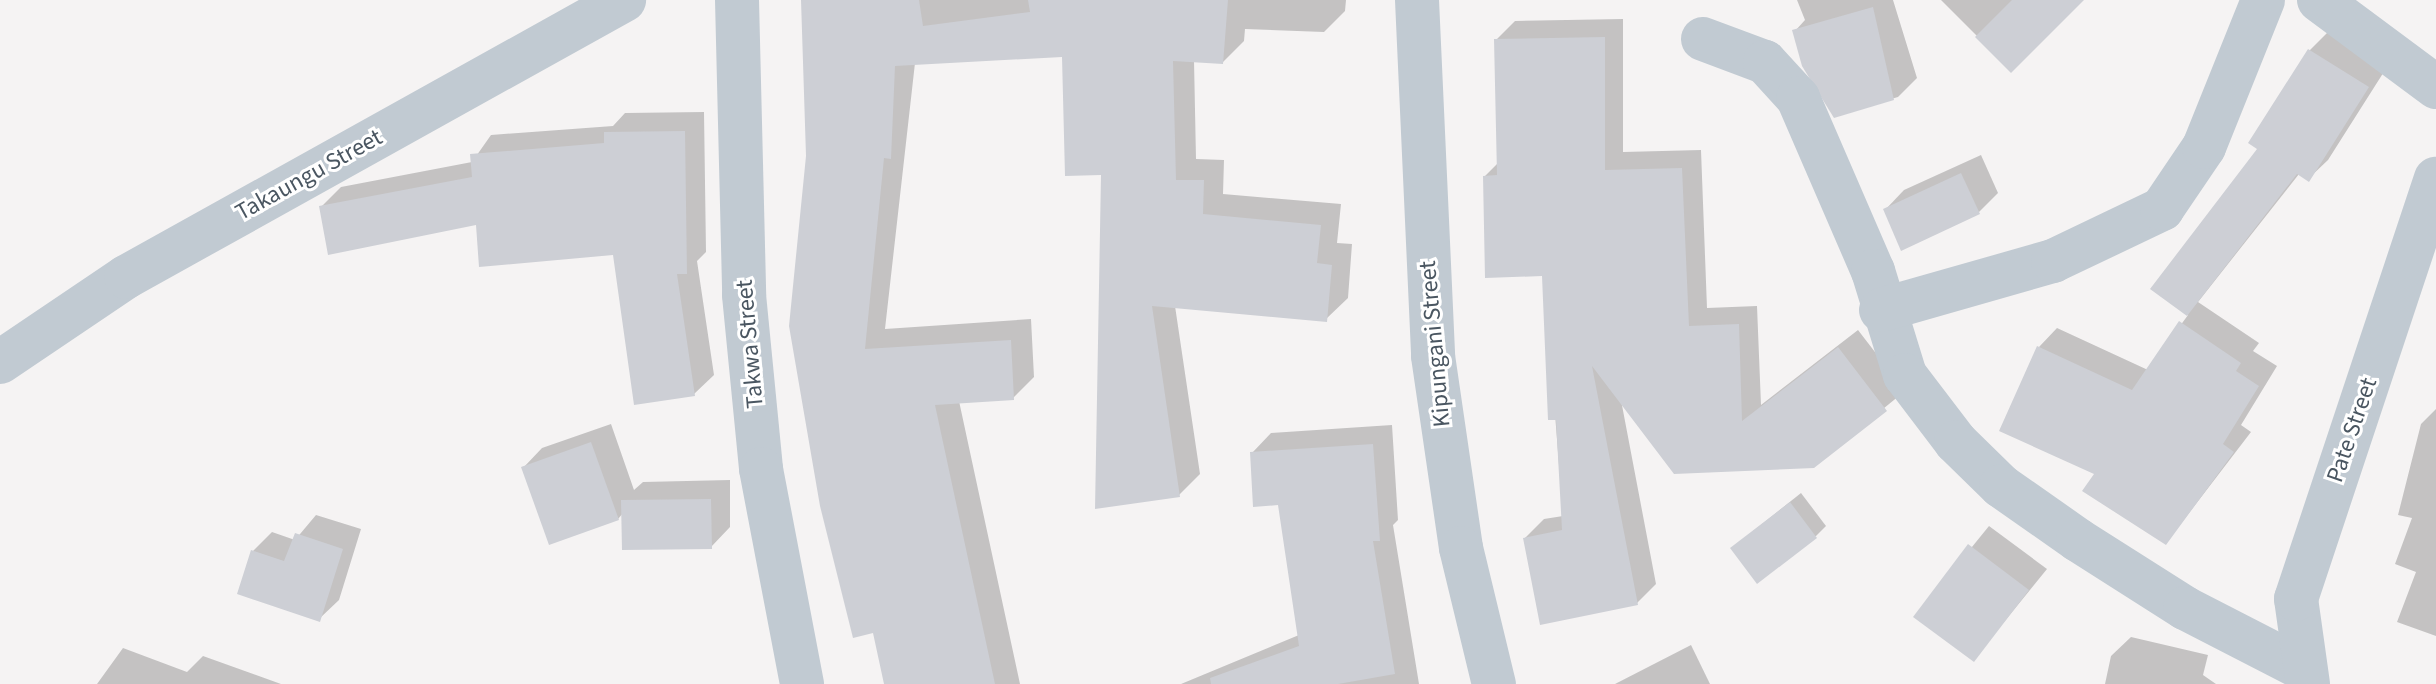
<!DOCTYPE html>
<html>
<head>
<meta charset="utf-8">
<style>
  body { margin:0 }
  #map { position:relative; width:2436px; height:684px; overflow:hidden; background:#f5f3f3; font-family:"Source Sans 3",sans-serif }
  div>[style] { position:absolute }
  .shadow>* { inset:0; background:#0003 }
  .building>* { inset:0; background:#cdcfd5 }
  .minor>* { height:44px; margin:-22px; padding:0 22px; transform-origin:22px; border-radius:22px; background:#c1cad2 }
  span { translate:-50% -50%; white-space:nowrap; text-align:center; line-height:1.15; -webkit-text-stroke:6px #fff; paint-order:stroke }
  .street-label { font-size:24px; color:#4a5661 }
</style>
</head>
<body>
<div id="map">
  <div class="shadow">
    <i style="clip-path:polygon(803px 0,1346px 0,1345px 11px,1324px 32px,1245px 29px,1244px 41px,1223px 62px,1194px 60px,1196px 159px,1224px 160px,1223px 194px,1341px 204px,1337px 243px,1352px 244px,1348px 298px,1326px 319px,1175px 306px,1200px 474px,1179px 495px,1103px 173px,1063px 55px,915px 63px,885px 329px,1031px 319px,1034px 377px,1013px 398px,959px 401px,1020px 684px,886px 684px,808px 157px)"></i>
    <i style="clip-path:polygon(1797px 0,1893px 0,1917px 78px,1898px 97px,1835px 115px,1795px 31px,1805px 20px)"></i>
    <i style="clip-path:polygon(1941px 0,2081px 0,2011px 70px)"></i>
    <i style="clip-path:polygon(1623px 19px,1623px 152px,1701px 150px,1707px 308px,1757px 306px,1761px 405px,1858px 330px,1905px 391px,1813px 466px,1621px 400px,1656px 584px,1637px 603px,1525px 538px,1544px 519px,1563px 516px,1544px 274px,1485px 176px,1499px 162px,1496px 40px,1515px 21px)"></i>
    <i style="clip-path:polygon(2329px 31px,2387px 67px,2328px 160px,2308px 179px,2299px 174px,2198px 302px,2259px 343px,2253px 351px,2277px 366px,2241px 425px,2251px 432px,2166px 543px,2097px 473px,2039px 347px,2057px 328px,2148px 370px,2188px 315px,2153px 289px,2260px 148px,2310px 50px)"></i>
    <i style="clip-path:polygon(704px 112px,706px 252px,697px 261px,714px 375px,694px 394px,615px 253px,477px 223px,321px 207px,341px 187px,472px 162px,491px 135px,613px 126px,625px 113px)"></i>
    <i style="clip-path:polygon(1981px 155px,1998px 193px,1978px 213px,1885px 210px,1904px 190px)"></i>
    <i style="clip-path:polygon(2436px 409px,2436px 636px,2397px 622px,2416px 572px,2395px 564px,2412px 518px,2398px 515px,2421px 424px)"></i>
    <i style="clip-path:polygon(611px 424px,634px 490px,643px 482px,730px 480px,730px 527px,711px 547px,623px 513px,618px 519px,523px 468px,542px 448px)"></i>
    <i style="clip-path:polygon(1392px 425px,1398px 520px,1393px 525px,1419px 684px,1181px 684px,1299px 635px,1280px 503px,1252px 453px,1271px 433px)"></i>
    <i style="clip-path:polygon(1801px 493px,1826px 526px,1816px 536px,1732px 548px)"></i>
    <i style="clip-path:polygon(316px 515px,361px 529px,339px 600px,319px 619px,252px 552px,272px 532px,295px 540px)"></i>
    <i style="clip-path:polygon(1989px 526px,2047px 569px,1973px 660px,1916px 616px)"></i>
    <i style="clip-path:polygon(2131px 637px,2208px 655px,2203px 675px,2216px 684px,2105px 684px,2111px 656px)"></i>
    <i style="clip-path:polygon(1691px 645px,1710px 684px,1615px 684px)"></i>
    <i style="clip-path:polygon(123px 648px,187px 672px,203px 656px,281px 684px,97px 684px)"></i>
  </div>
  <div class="building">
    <i style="clip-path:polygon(801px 0,919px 0,923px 26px,1030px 12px,1028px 0,1228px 0,1223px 64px,1173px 61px,1176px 180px,1204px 180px,1203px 214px,1321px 225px,1317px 263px,1332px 265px,1327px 322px,1152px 306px,1180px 497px,1095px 509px,1101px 175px,1065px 176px,1062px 57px,895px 66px,891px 159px,884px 158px,865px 349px,1011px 340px,1014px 400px,935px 405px,995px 684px,884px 684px,873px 633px,853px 638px,820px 506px,789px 326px,806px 156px)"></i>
    <i style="clip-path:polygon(2012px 0,2084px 0,2011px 73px,1975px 37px)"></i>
    <i style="clip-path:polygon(1873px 7px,1894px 100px,1834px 118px,1802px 66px,1792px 30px)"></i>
    <i style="clip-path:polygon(1605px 37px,1605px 170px,1682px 168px,1689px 326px,1739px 324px,1742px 421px,1838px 347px,1887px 411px,1814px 468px,1674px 474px,1592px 366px,1638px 605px,1540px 625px,1523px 538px,1562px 530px,1556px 420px,1548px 420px,1542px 276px,1485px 278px,1483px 176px,1497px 175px,1494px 39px)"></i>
    <i style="clip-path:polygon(2308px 49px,2369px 87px,2309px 182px,2297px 174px,2187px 316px,2150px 289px,2257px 149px,2248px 143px)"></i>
    <i style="clip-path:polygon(685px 131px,687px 274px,677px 274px,695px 396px,634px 405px,613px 255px,479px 267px,476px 225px,328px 255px,319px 206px,472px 177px,470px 154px,604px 143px,604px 132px)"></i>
    <i style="clip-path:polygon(1961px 173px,1980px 214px,1901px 251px,1883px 209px)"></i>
    <i style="clip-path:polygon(2179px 321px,2241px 363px,2236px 371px,2259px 386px,2223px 444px,2234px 452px,2166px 545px,2082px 491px,2094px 474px,1999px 431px,2037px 346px,2132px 390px)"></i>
    <i style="clip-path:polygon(591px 442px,619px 520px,549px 545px,521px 467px)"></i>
    <i style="clip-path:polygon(1373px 444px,1380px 541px,1373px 541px,1395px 674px,1338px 684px,1211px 684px,1210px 678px,1299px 646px,1278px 505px,1253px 507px,1250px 452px)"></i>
    <i style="clip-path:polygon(711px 499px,712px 549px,622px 550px,621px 500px)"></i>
    <i style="clip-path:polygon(1790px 502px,1817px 538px,1757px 584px,1730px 548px)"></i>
    <i style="clip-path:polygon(295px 533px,343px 549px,320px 622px,237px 594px,251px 550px,284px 561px)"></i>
    <i style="clip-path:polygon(1968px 544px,2029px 590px,1974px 662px,1913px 617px)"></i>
  </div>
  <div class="minor">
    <i style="left:737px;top:0;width:295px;rotate:88.6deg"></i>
    <i style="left:744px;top:295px;width:175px;rotate:84.4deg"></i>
    <i style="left:761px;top:469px;width:219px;rotate:79.2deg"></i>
    <i style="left:1417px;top:0;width:356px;rotate:87.4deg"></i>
    <i style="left:1433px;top:356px;width:194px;rotate:81.7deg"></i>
    <i style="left:1461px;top:548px;width:140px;rotate:76.4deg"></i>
    <i style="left:2319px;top:0;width:146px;rotate:36.6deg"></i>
    <i style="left:1703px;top:39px;width:66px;rotate:20.4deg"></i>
    <i style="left:1765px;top:62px;width:49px;rotate:47.5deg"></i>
    <i style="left:1798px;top:98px;width:189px;rotate:66.6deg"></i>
    <i style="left:1873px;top:271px;width:109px;rotate:72.9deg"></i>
    <i style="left:1905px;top:375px;width:84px;rotate:52.7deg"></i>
    <i style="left:1956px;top:442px;width:63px;rotate:44.4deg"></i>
    <i style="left:2001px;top:486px;width:94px;rotate:35deg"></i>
    <i style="left:2078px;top:540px;width:127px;rotate:32.4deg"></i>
    <i style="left:2185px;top:608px;width:129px;rotate:27.2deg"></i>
    <i style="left:1881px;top:310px;width:179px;rotate:-15.9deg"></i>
    <i style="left:2053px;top:261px;width:121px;rotate:-25.5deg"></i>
    <i style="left:2162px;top:209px;width:75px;rotate:-55.9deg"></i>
    <i style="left:2204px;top:147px;width:158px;rotate:-68.1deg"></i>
    <i style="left:0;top:362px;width:152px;rotate:-34deg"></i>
    <i style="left:126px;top:277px;width:570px;rotate:-29.08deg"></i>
    <i style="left:2308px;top:684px;width:86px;rotate:-98deg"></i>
    <i style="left:2296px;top:599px;width:443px;rotate:-71.6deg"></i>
  </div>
  <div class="street-label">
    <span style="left:309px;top:175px;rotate:-29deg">Takaungu Street</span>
    <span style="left:750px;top:344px;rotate:-95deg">Takwa Street</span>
    <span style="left:1435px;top:344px;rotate:-95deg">Kipungani Street</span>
    <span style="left:2352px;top:430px;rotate:-71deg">Pate Street</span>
  </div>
</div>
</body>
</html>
